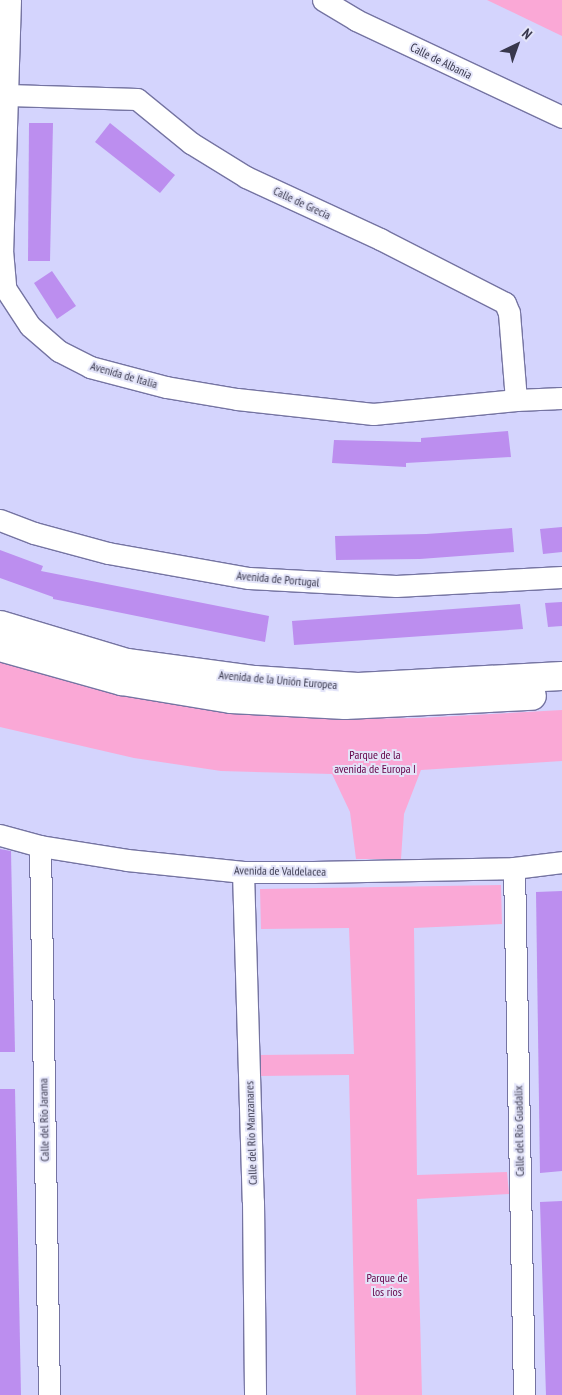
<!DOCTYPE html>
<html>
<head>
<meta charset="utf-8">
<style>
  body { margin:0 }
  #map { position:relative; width:562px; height:1395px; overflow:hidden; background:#d4d4fd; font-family:"PT Sans Narrow",sans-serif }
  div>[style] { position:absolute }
  .green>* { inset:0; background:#faa8d6 }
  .building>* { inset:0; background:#bc8eef }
  .roads { filter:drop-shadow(1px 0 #7574a2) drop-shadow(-1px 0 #7574a2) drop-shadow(0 1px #7574a2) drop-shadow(0 -1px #7574a2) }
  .minor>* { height:21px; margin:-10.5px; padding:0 10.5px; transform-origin:10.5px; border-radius:10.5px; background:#fff }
  .major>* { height:28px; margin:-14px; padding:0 14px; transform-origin:14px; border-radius:14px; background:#fff }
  span { translate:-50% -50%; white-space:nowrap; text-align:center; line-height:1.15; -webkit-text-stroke:4px #e3e4f9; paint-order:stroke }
  .street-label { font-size:12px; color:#38374c }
  .park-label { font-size:12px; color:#630347 }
  .north { position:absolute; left:492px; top:20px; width:50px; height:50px; -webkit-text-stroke:4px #e3e4f9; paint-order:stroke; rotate:42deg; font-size:14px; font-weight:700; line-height:20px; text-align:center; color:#38374c }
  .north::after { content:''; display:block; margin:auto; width:18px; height:22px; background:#38374c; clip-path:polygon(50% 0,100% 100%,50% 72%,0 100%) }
</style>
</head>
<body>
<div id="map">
  <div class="green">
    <i style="clip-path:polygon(487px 0,562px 0,562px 36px)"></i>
    <i style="clip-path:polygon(0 661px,90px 688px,181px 705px,244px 714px,349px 719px,419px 718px,562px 710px,562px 761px,421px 770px,404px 814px,401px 859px,356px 859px,350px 812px,332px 774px,221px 771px,134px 758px,0 727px)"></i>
    <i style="clip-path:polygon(501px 885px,502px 924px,414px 928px,417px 1175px,507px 1172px,509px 1194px,417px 1199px,422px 1395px,356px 1395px,349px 1075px,260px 1076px,259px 1055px,354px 1054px,349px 928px,261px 929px,260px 889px)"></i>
  </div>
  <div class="building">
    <i style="clip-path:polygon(29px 123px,53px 123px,50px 261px,28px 261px)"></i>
    <i style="clip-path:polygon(110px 123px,175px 175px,160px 193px,95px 142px)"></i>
    <i style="clip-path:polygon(52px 271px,76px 306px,57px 319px,34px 283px)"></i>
    <i style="clip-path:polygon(508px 431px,511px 457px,406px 463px,406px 467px,332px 463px,334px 440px,421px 442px,421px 438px)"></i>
    <i style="clip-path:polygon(562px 527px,562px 552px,543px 554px,540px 529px)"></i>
    <i style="clip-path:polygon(512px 528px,514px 552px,420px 559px,336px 560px,335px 536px,426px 534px)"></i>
    <i style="clip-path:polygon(0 550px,43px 566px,41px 571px,269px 616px,265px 642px,53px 599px,53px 597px,0 578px)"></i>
    <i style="clip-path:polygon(562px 602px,562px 626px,548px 627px,545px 603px)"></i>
    <i style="clip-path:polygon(520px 604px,523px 629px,294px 645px,292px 621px)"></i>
    <i style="clip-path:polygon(0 849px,11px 851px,15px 1052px,0 1052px)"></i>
    <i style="clip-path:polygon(562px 891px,562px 1171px,540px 1173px,536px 892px)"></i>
    <i style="clip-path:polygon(0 1089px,15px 1089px,21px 1395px,0 1395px)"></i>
    <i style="clip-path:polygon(562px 1201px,562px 1395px,546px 1395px,540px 1202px)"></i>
  </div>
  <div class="roads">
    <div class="minor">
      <i style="left:10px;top:0;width:250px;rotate:91.8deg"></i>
      <i style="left:2px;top:250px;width:38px;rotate:85deg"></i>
      <i style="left:5px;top:288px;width:45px;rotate:56.7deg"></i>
      <i style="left:30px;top:326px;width:38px;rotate:41deg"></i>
      <i style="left:59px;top:351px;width:35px;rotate:27deg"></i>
      <i style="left:90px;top:367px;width:79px;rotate:14.7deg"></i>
      <i style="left:166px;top:387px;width:72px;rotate:9.6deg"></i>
      <i style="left:237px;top:399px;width:137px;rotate:6.3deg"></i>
      <i style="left:373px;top:414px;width:144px;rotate:-5.6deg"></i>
      <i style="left:516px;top:400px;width:46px;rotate:-2.5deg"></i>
      <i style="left:323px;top:0;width:39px;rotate:31deg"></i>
      <i style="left:356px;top:20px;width:228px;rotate:25.2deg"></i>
      <i style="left:8px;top:95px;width:129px;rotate:1.8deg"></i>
      <i style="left:137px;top:99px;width:70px;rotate:39.2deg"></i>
      <i style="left:191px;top:143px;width:65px;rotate:31.7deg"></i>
      <i style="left:246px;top:177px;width:148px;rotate:24.8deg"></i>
      <i style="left:380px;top:239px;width:140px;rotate:27.1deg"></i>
      <i style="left:505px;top:303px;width:11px;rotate:68deg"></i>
      <i style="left:509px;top:313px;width:87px;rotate:85.4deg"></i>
      <i style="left:0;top:520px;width:36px;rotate:21deg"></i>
      <i style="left:34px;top:533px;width:77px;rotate:15.1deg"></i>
      <i style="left:108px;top:553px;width:143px;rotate:10.1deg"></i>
      <i style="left:249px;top:578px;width:147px;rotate:3.1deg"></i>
      <i style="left:396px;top:586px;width:166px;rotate:-3.1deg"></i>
      <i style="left:0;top:835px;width:41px;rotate:15.4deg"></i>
      <i style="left:40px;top:846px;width:88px;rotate:9.1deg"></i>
      <i style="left:127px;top:860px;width:117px;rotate:5.9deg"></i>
      <i style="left:243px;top:872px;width:70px"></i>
      <i style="left:313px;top:872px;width:201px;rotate:-1.1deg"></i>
      <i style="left:514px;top:868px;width:48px;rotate:-7.1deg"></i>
      <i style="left:40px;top:846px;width:549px;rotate:89.06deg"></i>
      <i style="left:514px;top:868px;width:527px;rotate:88.91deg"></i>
      <i style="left:243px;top:872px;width:329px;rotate:88.3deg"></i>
      <i style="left:253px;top:1201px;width:194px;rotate:89.4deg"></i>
    </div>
    <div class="major">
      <i style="left:0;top:625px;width:133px;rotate:16.7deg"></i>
      <i style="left:127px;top:663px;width:129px;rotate:7.6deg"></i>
      <i style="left:255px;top:680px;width:103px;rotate:3.9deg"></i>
      <i style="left:358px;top:687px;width:204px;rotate:-3.1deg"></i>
      <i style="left:0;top:647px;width:127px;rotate:15.6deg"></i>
      <i style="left:122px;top:681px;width:110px;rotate:9.4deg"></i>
      <i style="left:231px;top:699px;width:114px;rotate:3deg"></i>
      <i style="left:345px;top:705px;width:187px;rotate:-2.8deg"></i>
    </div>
  </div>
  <div class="street-label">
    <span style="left:441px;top:61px;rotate:26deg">Calle de Albania</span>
    <span style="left:302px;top:203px;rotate:25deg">Calle de Grecia</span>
    <span style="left:124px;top:375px;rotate:16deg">Avenida de Italia</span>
    <span style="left:278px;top:579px;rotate:5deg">Avenida de Portugal</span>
    <span style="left:278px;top:680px;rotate:5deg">Avenida de la Unión Europea</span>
    <span style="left:280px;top:871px;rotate:1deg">Avenida de Valdelacea</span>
    <span style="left:44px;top:1120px;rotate:-91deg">Calle del Río Jarama</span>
    <span style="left:519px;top:1131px;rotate:-91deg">Calle del Río Guadalix</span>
    <span style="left:251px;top:1133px;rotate:-92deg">Calle del Río Manzanares</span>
  </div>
  <div class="park-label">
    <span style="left:375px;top:762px">Parque de la<br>avenida de Europa I</span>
    <span style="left:387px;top:1285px">Parque de<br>los rios</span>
  </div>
  <div class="north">N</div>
</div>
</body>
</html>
